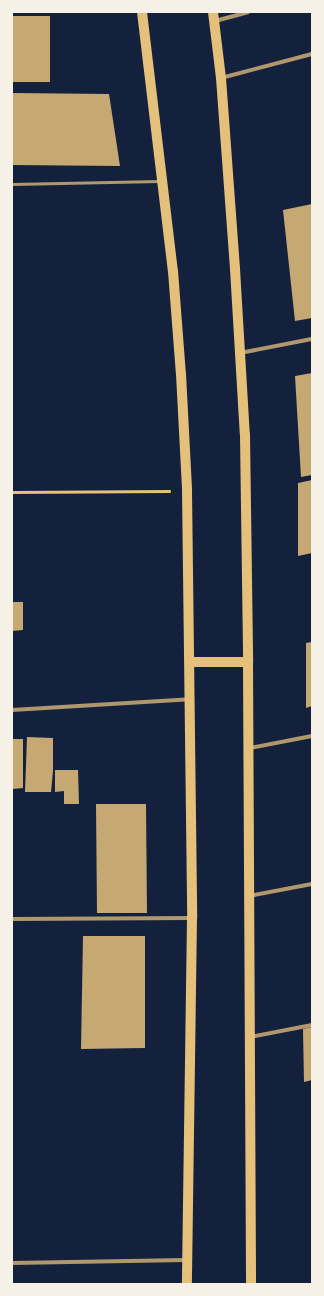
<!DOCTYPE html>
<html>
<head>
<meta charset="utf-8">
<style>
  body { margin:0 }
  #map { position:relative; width:324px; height:1296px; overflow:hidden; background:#14213d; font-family:"PT Sans Narrow",sans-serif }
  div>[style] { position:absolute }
  .building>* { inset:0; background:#c6a872 }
  .path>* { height:2.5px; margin:-1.25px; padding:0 1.25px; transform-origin:1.25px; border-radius:1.25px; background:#e5c07b }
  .service>* { height:3px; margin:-1.5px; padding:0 1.5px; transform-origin:1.5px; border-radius:1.5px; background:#b1986c }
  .minor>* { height:4px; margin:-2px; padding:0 2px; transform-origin:2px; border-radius:2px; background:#b1986c }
  .primary>* { height:10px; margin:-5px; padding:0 5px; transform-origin:5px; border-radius:5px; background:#e5c07b }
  span { translate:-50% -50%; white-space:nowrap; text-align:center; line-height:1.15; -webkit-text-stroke:3px #f6f1e7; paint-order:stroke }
  .frame { position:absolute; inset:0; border:13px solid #f6f1e7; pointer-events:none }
</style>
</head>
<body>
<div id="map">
  <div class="building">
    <i style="clip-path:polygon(12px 16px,50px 16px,50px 82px,12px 82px)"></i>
    <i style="clip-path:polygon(12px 93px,109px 94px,120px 166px,12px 165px)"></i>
    <i style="clip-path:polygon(312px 204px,312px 318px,295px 321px,283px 210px)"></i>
    <i style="clip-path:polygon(312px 373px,312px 475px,301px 477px,295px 376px)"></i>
    <i style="clip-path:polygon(312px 480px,312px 553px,298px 556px,298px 483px)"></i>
    <i style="clip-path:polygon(12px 602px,23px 602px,23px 630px,12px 631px)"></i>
    <i style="clip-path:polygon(312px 642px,312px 706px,306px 708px,306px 643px)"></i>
    <i style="clip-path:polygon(27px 737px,53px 738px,53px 771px,51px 792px,25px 792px)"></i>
    <i style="clip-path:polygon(12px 739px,23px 739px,23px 788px,12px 789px)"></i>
    <i style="clip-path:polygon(55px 770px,78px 770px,79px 804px,64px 804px,64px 791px,55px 792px)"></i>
    <i style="clip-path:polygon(96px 804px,146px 804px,147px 913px,97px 913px)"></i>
    <i style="clip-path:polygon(83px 936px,145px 936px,145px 1048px,81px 1049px)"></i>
    <i style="clip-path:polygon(312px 1027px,312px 1080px,304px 1082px,303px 1029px)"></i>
  </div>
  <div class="path">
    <i style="left:12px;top:492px;width:157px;rotate:-0.4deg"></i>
  </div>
  <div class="service">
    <i style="left:12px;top:184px;width:148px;rotate:-1.2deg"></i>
  </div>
  <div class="minor">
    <i style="left:215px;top:21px;width:34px;rotate:-15deg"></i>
    <i style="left:221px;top:78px;width:94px;rotate:-14.8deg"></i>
    <i style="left:240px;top:353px;width:73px;rotate:-11deg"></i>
    <i style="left:12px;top:710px;width:178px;rotate:-3.5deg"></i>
    <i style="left:250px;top:748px;width:63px;rotate:-11deg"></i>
    <i style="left:249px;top:896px;width:64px;rotate:-10.8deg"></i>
    <i style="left:12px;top:919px;width:180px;rotate:-0.3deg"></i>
    <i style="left:250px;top:1037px;width:63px;rotate:-11deg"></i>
    <i style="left:12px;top:1263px;width:174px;rotate:-1deg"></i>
  </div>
  <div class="primary">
    <i style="left:142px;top:12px;width:261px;rotate:83.2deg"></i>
    <i style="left:173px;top:271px;width:103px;rotate:85.6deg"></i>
    <i style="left:181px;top:374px;width:116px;rotate:87deg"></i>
    <i style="left:187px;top:490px;width:428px;rotate:89.3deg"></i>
    <i style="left:192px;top:918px;width:366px;rotate:90.8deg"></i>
    <i style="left:213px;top:12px;width:66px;rotate:83.1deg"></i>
    <i style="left:221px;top:78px;width:192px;rotate:85.8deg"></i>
    <i style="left:235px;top:269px;width:166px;rotate:86.6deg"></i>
    <i style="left:245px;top:435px;width:227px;rotate:89.2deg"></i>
    <i style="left:248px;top:662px;width:622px;rotate:89.72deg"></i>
    <i style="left:190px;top:662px;width:58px"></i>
  </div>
  <div class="frame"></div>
</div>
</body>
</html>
